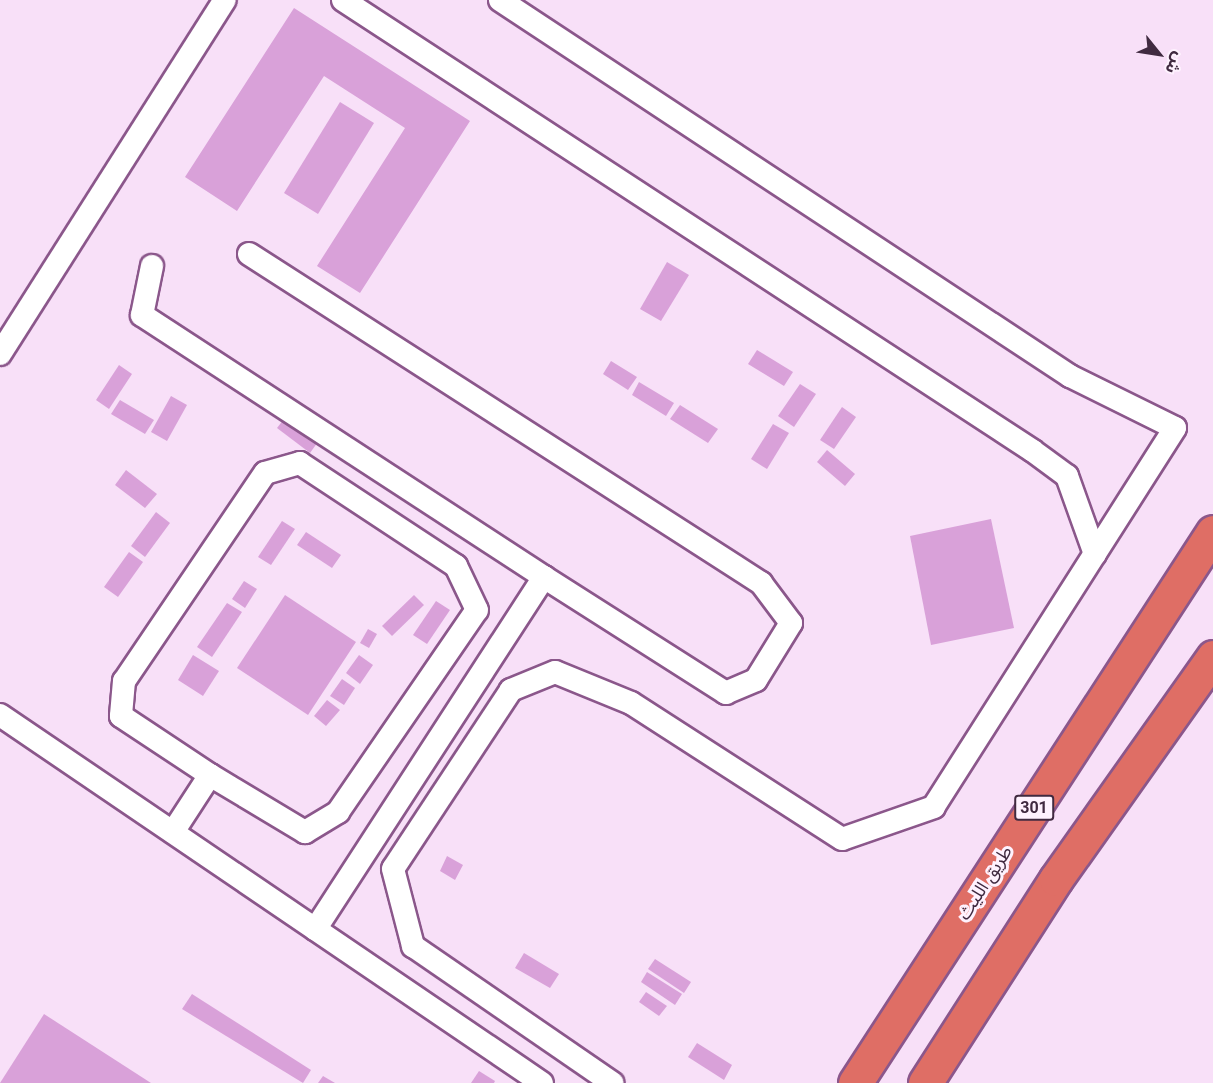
<!DOCTYPE html>
<html>
<head>
<meta charset="utf-8">
<style>
  body { margin:0 }
  #map { position:relative; width:1213px; height:1083px; overflow:hidden; background:#f8e0f8; font-family:Roboto,"Noto Sans Arabic",sans-serif }
  div>[style] { position:absolute }
  .building>* { inset:0; background:#d9a1d9 }
  .roads { filter:drop-shadow(2px 0 #8b578b) drop-shadow(-2px 0 #8b578b) drop-shadow(0 2px #8b578b) drop-shadow(0 -2px #8b578b) }
  .minor>* { height:22px; margin:-11px; padding:0 11px; transform-origin:11px; border-radius:11px; background:#fff }
  .highway>* { height:33px; margin:-16.5px; padding:0 16.5px; transform-origin:16.5px; border-radius:16.5px; background:#df6e65 }
  span { translate:-50% -50%; white-space:nowrap; text-align:center; line-height:1.15; -webkit-text-stroke:6px #fef2fe; paint-order:stroke }
  .shield-label span { padding:2px 4px; background:#fef2fe; border:2px solid; border-radius:4px; -webkit-text-stroke-width:0 }
  .shield-label { font-size:16px; color:#402a40; font-weight:700 }
  .street-label { font-size:18px; color:#402a40 }
  .north { position:absolute; left:1129px; top:24px; width:60px; height:60px; -webkit-text-stroke:4px #fef2fe; paint-order:stroke; rotate:120deg; font-size:16px; font-weight:700; line-height:24px; text-align:center; color:#402a40 }
  .north::after { content:''; display:block; margin:auto; width:21px; height:27px; background:#402a40; clip-path:polygon(50% 0,100% 100%,50% 72%,0 100%) }
</style>
</head>
<body>
<div id="map">
  <div class="building">
    <i style="clip-path:polygon(294px 8px,470px 121px,360px 293px,317px 266px,405px 128px,324px 76px,237px 211px,185px 177px)"></i>
    <i style="clip-path:polygon(340px 102px,374px 123px,318px 214px,284px 193px)"></i>
    <i style="clip-path:polygon(667px 262px,689px 275px,661px 321px,640px 309px)"></i>
    <i style="clip-path:polygon(757px 350px,793px 372px,784px 386px,748px 364px)"></i>
    <i style="clip-path:polygon(611px 361px,637px 377px,628px 390px,603px 374px)"></i>
    <i style="clip-path:polygon(119px 365px,132px 374px,109px 409px,96px 400px)"></i>
    <i style="clip-path:polygon(639px 382px,674px 403px,666px 416px,632px 395px)"></i>
    <i style="clip-path:polygon(800px 384px,816px 394px,794px 427px,778px 416px)"></i>
    <i style="clip-path:polygon(171px 396px,187px 405px,167px 441px,151px 432px)"></i>
    <i style="clip-path:polygon(120px 400px,154px 420px,145px 434px,111px 414px)"></i>
    <i style="clip-path:polygon(680px 405px,718px 429px,708px 443px,670px 419px)"></i>
    <i style="clip-path:polygon(842px 407px,856px 417px,834px 449px,820px 440px)"></i>
    <i style="clip-path:polygon(287px 415px,320px 439px,310px 453px,277px 428px)"></i>
    <i style="clip-path:polygon(773px 424px,789px 433px,767px 469px,751px 459px)"></i>
    <i style="clip-path:polygon(827px 450px,855px 474px,845px 486px,817px 462px)"></i>
    <i style="clip-path:polygon(126px 470px,157px 494px,145px 508px,115px 485px)"></i>
    <i style="clip-path:polygon(156px 512px,170px 523px,145px 557px,131px 546px)"></i>
    <i style="clip-path:polygon(991px 519px,1014px 628px,931px 645px,910px 536px)"></i>
    <i style="clip-path:polygon(282px 521px,295px 529px,271px 565px,258px 557px)"></i>
    <i style="clip-path:polygon(306px 532px,341px 555px,332px 568px,297px 545px)"></i>
    <i style="clip-path:polygon(129px 552px,143px 562px,118px 597px,104px 587px)"></i>
    <i style="clip-path:polygon(244px 581px,257px 589px,245px 608px,232px 599px)"></i>
    <i style="clip-path:polygon(285px 595px,356px 642px,308px 715px,237px 668px)"></i>
    <i style="clip-path:polygon(414px 595px,424px 605px,392px 636px,382px 626px)"></i>
    <i style="clip-path:polygon(436px 601px,450px 610px,427px 644px,413px 635px)"></i>
    <i style="clip-path:polygon(227px 603px,242px 612px,212px 657px,197px 647px)"></i>
    <i style="clip-path:polygon(368px 629px,377px 634px,369px 648px,360px 643px)"></i>
    <i style="clip-path:polygon(193px 655px,219px 671px,203px 696px,178px 680px)"></i>
    <i style="clip-path:polygon(359px 655px,373px 665px,360px 684px,346px 673px)"></i>
    <i style="clip-path:polygon(342px 679px,355px 688px,344px 705px,330px 696px)"></i>
    <i style="clip-path:polygon(327px 700px,340px 710px,326px 726px,314px 716px)"></i>
    <i style="clip-path:polygon(447px 856px,463px 865px,455px 880px,440px 871px)"></i>
    <i style="clip-path:polygon(524px 953px,559px 974px,550px 988px,515px 968px)"></i>
    <i style="clip-path:polygon(655px 959px,691px 982px,684px 993px,648px 969px)"></i>
    <i style="clip-path:polygon(647px 972px,682px 994px,675px 1005px,641px 982px)"></i>
    <i style="clip-path:polygon(646px 992px,667px 1006px,659px 1016px,639px 1002px)"></i>
    <i style="clip-path:polygon(192px 994px,311px 1070px,303px 1083px,182px 1009px)"></i>
    <i style="clip-path:polygon(44px 1014px,151px 1083px,0 1083px)"></i>
    <i style="clip-path:polygon(697px 1043px,732px 1065px,724px 1080px,688px 1057px)"></i>
    <i style="clip-path:polygon(479px 1071px,495px 1081px,494px 1083px,471px 1083px)"></i>
    <i style="clip-path:polygon(323px 1076px,335px 1083px,318px 1083px)"></i>
  </div>
  <div class="roads">
    <div class="minor">
      <i style="left:343px;top:0;width:824px;rotate:33.17deg"></i>
      <i style="left:1033px;top:451px;width:42px;rotate:36.3deg"></i>
      <i style="left:1067px;top:476px;width:83px;rotate:70.3deg"></i>
      <i style="left:500px;top:0;width:683px;rotate:33.41deg"></i>
      <i style="left:1070px;top:376px;width:117px;rotate:26.3deg"></i>
      <i style="left:1175px;top:428px;width:449px;rotate:122.5deg"></i>
      <i style="left:934px;top:807px;width:97px;rotate:160.8deg"></i>
      <i style="left:842px;top:839px;width:251px;rotate:-147.2deg"></i>
      <i style="left:631px;top:703px;width:82px;rotate:-157.8deg"></i>
      <i style="left:555px;top:672px;width:48px;rotate:157.8deg"></i>
      <i style="left:511px;top:690px;width:214px;rotate:123.4deg"></i>
      <i style="left:393px;top:869px;width:80px;rotate:75.4deg"></i>
      <i style="left:413px;top:946px;width:242px;rotate:34.5deg"></i>
      <i style="left:249px;top:254px;width:609px;rotate:32.72deg"></i>
      <i style="left:761px;top:583px;width:50px;rotate:53.1deg"></i>
      <i style="left:791px;top:623px;width:67px;rotate:121.6deg"></i>
      <i style="left:756px;top:680px;width:33px;rotate:157deg"></i>
      <i style="left:726px;top:693px;width:216px;rotate:-147.5deg"></i>
      <i style="left:152px;top:266px;width:50px;rotate:101.5deg"></i>
      <i style="left:142px;top:315px;width:480px;rotate:33.1deg"></i>
      <i style="left:544px;top:577px;width:420px;rotate:123deg"></i>
      <i style="left:0;top:354px;width:419px;rotate:-57.6deg"></i>
      <i style="left:0;top:715px;width:655px;rotate:34.18deg"></i>
      <i style="left:173px;top:832px;width:68px;rotate:-57deg"></i>
      <i style="left:210px;top:775px;width:111px;rotate:31deg"></i>
      <i style="left:305px;top:832px;width:39px;rotate:-31deg"></i>
      <i style="left:338px;top:812px;width:245px;rotate:-55.5deg"></i>
      <i style="left:477px;top:610px;width:49px;rotate:-115.5deg"></i>
      <i style="left:456px;top:566px;width:187px;rotate:-146.6deg"></i>
      <i style="left:300px;top:463px;width:36px;rotate:164deg"></i>
      <i style="left:265px;top:473px;width:251px;rotate:124.1deg"></i>
      <i style="left:124px;top:681px;width:35px;rotate:95deg"></i>
      <i style="left:121px;top:716px;width:107px;rotate:33.5deg"></i>
    </div>
    <div class="highway">
      <i style="left:855px;top:1083px;width:657px;rotate:-56.99deg"></i>
      <i style="left:925px;top:1083px;width:242px;rotate:-57.3deg"></i>
      <i style="left:1056px;top:879px;width:272px;rotate:-54.7deg"></i>
    </div>
  </div>
  <div class="shield-label">
    <span style="left:1034px;top:808px">301</span>
  </div>
  <div class="street-label">
    <span style="left:985px;top:883px;rotate:-57deg">طريق الليث</span>
  </div>
  <div class="north">ش</div>
</div>
</body>
</html>
